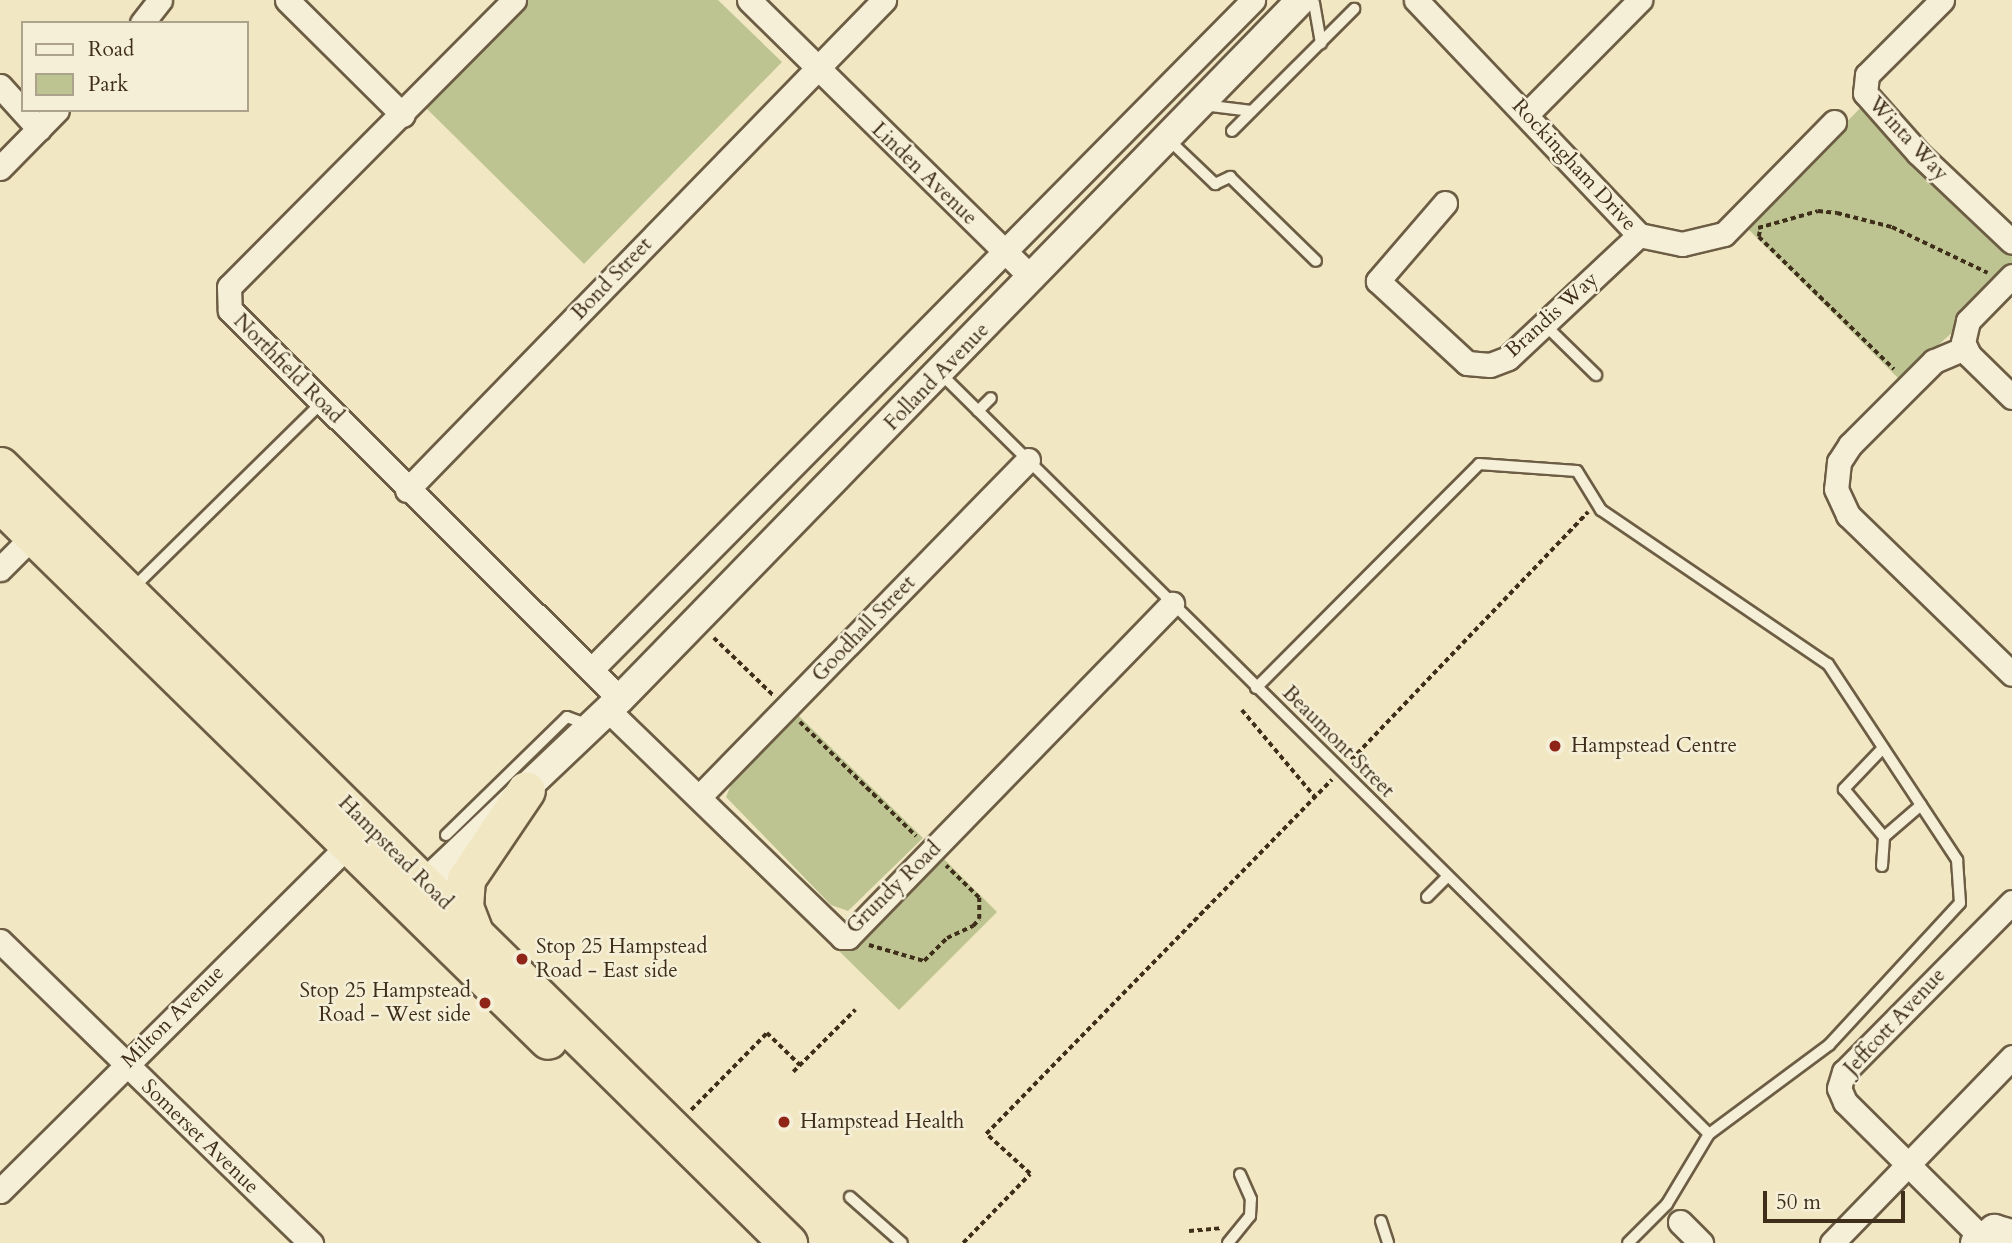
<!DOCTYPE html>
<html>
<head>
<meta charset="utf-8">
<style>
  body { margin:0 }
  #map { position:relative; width:2012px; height:1243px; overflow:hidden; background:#f1e7c3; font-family:Cardo,serif }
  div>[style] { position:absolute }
  .green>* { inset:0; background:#bdc492 }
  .path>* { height:3.5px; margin-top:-1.75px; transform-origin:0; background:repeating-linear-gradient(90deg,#3f2f1a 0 5px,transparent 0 8.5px) }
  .roads { filter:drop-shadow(2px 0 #6c5d44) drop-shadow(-2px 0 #6c5d44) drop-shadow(0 2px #6c5d44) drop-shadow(0 -2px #6c5d44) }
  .service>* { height:10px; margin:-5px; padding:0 5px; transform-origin:5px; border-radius:5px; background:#f6efd8 }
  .minor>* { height:23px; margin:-11.5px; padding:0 11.5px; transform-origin:11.5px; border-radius:11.5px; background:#f6efd8 }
  .tertiary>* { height:28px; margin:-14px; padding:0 14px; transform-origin:14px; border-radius:14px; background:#f6efd8 }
  .trunk>* { height:37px; margin:-18.5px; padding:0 18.5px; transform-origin:18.5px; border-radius:18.5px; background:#f1e7c3 }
  .dots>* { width:19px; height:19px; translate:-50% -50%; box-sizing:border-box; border:4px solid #f6efd8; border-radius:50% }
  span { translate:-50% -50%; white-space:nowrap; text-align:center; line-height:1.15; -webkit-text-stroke:5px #f6efd8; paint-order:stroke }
  .street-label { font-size:21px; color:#3f2f1a }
  .poi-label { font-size:21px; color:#3f2f1a }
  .left { translate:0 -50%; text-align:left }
  .right { translate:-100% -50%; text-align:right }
  .legend { position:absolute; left:21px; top:21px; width:228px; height:91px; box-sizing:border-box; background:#f6efd8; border:2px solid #ada28c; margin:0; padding:9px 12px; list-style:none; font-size:21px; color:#3f2f1a }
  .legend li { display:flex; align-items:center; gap:14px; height:35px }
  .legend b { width:35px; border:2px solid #ada28c }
  .scale { position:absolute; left:1763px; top:1191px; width:142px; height:32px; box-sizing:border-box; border:4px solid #3f2f1a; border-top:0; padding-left:9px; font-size:21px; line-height:24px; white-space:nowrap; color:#3f2f1a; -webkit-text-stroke:5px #f6efd8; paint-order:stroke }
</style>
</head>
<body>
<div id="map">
  <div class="green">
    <i style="clip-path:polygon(528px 0,718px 0,782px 62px,584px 264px,424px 106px)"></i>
    <i style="clip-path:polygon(1864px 104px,2012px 245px,2012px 278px,1900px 380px,1746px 227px)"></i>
    <i style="clip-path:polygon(797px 714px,923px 838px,848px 911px,831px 905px,726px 797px,732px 782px)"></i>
    <i style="clip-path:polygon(938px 853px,997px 912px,899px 1010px,839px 951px)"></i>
  </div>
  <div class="path">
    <i style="left:1758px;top:228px;width:62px;rotate:-15.8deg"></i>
    <i style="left:1818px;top:211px;width:19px;rotate:6deg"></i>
    <i style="left:1837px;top:213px;width:57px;rotate:14.3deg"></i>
    <i style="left:1892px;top:227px;width:106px;rotate:25.6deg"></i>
    <i style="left:1760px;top:232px;width:5px;rotate:101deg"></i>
    <i style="left:1759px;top:237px;width:189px;rotate:44.4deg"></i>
    <i style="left:714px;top:638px;width:82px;rotate:44deg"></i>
    <i style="left:1242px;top:710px;width:114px;rotate:50deg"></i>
    <i style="left:800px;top:722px;width:163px;rotate:44.5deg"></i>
    <i style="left:1351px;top:760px;width:343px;rotate:-46.3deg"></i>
    <i style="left:869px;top:945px;width:57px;rotate:16.2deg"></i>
    <i style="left:924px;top:961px;width:33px;rotate:-45deg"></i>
    <i style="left:947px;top:938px;width:29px;rotate:-25deg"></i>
    <i style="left:973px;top:926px;width:9px;rotate:-49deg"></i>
    <i style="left:979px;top:919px;width:21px;rotate:-90deg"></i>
    <i style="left:979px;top:898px;width:46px;rotate:-135.9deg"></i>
    <i style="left:793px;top:1072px;width:88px;rotate:-45deg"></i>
    <i style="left:691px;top:1110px;width:108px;rotate:-45.4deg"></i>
    <i style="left:767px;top:1033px;width:46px;rotate:44.1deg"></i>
    <i style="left:1189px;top:1231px;width:33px;rotate:-5deg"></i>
    <i style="left:963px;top:1243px;width:96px;rotate:-45.8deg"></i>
    <i style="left:1030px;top:1174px;width:59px;rotate:-137.7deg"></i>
    <i style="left:986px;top:1134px;width:495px;rotate:-45.7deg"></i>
  </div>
  <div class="roads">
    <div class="service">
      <i style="left:1314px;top:3px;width:41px;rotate:80.1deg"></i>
      <i style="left:1203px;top:105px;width:49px;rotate:7deg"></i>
      <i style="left:1232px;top:131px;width:173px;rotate:-45deg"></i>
      <i style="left:1169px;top:140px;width:64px;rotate:43.7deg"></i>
      <i style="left:1215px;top:184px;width:17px;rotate:-25deg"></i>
      <i style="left:1230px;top:177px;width:120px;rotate:44.3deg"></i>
      <i style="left:1544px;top:324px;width:73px;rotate:44.4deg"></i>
      <i style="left:941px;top:374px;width:1080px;rotate:44.7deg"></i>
      <i style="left:978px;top:411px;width:18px;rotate:-45deg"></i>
      <i style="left:131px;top:590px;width:267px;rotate:-44.5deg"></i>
      <i style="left:1256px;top:688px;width:316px;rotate:-45.1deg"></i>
      <i style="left:1479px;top:464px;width:98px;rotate:4.1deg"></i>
      <i style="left:1577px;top:471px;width:46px;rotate:58.4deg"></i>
      <i style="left:1601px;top:510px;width:274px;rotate:34.2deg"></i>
      <i style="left:1828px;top:664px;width:235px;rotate:56.6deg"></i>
      <i style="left:1957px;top:860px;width:43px;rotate:86deg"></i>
      <i style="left:1960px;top:903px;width:193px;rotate:132.7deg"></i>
      <i style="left:1829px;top:1045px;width:149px;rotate:143.4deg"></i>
      <i style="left:1709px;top:1134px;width:82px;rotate:121deg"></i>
      <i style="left:1667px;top:1204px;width:55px;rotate:135deg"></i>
      <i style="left:1883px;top:748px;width:57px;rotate:133.6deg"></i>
      <i style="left:1844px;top:789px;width:62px;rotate:50.2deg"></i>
      <i style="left:1884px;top:837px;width:49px;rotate:-40.9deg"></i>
      <i style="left:446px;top:835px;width:169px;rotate:-44.3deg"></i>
      <i style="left:567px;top:717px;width:23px;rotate:20deg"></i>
      <i style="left:1882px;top:866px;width:29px;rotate:-86deg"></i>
      <i style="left:1427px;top:897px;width:28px;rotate:-45deg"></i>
      <i style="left:850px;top:1197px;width:69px;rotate:41.5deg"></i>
      <i style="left:1381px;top:1221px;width:23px;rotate:72deg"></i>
      <i style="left:1228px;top:1243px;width:35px;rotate:-51deg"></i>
      <i style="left:1250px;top:1216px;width:17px;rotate:-87deg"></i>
      <i style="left:1251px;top:1199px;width:27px;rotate:-114deg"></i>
    </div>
    <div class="minor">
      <i style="left:287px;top:0;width:163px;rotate:44.8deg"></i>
      <i style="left:514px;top:0;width:404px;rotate:134.8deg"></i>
      <i style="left:229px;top:287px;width:23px;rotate:88deg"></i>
      <i style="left:230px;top:310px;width:551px;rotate:44.93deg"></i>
      <i style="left:749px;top:0;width:397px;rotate:44.5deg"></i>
      <i style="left:1416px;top:0;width:324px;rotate:46.5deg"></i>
      <i style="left:1639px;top:235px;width:44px;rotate:11.8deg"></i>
      <i style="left:1682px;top:244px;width:43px;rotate:-13.4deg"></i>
      <i style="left:1724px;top:234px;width:157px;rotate:-45.5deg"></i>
      <i style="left:1942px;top:0;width:106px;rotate:135deg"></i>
      <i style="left:1867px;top:75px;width:18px;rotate:96deg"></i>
      <i style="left:1865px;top:93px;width:80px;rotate:48.5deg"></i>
      <i style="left:1918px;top:153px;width:129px;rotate:43.4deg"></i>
      <i style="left:142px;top:23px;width:29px;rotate:-52deg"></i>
      <i style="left:0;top:86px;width:58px;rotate:47.8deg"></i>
      <i style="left:1527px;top:114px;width:161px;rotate:-45.3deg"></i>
      <i style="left:0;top:168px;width:81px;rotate:-45.5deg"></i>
      <i style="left:1445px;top:203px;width:103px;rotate:130.7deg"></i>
      <i style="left:1378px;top:281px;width:121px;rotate:42.7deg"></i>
      <i style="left:1467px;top:363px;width:23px;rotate:5deg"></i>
      <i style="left:1490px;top:365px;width:19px;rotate:-21deg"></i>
      <i style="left:1508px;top:358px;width:180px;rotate:-43.2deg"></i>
      <i style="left:2012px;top:276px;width:63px;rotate:134.4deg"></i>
      <i style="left:1968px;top:321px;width:22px;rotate:103deg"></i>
      <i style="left:1963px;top:342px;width:14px;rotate:65deg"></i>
      <i style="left:1969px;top:355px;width:60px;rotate:44.3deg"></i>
      <i style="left:1965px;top:348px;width:34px;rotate:157deg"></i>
      <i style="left:1934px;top:361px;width:119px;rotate:135deg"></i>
      <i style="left:1850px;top:445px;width:20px;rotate:123deg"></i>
      <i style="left:1839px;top:462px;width:27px;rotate:96deg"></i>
      <i style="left:1836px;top:489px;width:29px;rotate:65deg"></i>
      <i style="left:1848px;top:515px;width:228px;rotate:44.1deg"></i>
      <i style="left:407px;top:490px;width:684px;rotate:-45.77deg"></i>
      <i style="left:0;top:569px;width:47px;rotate:-45deg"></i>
      <i style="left:591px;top:670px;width:942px;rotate:-45.34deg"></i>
      <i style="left:608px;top:710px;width:326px;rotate:44.1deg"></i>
      <i style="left:842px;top:937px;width:6px"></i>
      <i style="left:848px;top:937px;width:465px;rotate:-45.8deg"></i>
      <i style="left:699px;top:797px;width:471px;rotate:-45.7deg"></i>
      <i style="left:0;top:941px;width:434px;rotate:44.2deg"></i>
      <i style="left:0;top:1191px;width:491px;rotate:-44.8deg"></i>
      <i style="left:1680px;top:1222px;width:30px;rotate:45deg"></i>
      <i style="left:1980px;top:1236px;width:190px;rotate:-135.2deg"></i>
      <i style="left:1845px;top:1102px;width:15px;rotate:-113deg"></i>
      <i style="left:1839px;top:1088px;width:17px;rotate:-73deg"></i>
      <i style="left:1844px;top:1072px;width:239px;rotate:-45.3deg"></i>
      <i style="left:1832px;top:1243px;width:259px;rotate:-45.9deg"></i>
    </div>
    <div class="tertiary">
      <i style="left:411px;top:897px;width:288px;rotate:-43.5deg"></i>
      <i style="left:620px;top:699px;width:976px;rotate:-45.75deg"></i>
      <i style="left:1975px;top:1243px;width:24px;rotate:-36deg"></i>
      <i style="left:1994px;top:1229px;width:19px;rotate:16deg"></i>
    </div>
    <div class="trunk">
      <i style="left:0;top:466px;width:1107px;rotate:44.6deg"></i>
      <i style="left:0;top:503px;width:767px;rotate:44.42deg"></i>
      <i style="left:473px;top:930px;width:25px;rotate:-111deg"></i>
      <i style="left:464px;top:907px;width:28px;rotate:-86deg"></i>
      <i style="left:466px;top:879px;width:107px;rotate:-56deg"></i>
    </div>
  </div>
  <div class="dots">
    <i style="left:1555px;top:746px;background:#8f2418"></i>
    <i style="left:522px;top:959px;background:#8f2418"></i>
    <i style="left:485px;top:1003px;background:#8f2418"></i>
    <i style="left:784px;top:1122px;background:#8f2418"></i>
  </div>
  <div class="street-label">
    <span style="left:1908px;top:139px;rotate:47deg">Winta Way</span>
    <span style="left:1574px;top:165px;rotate:47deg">Rockingham Drive</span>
    <span style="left:924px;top:174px;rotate:44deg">Linden Avenue</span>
    <span style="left:612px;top:279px;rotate:-46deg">Bond Street</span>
    <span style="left:1552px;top:315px;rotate:-42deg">Brandis Way</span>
    <span style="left:288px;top:369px;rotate:45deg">Northfield Road</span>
    <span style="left:937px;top:377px;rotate:-46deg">Folland Avenue</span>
    <span style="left:864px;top:629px;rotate:-46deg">Goodhall Street</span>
    <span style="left:1338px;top:742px;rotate:45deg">Beaumont Street</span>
    <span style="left:395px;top:853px;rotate:45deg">Hampstead Road</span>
    <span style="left:894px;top:888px;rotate:-44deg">Grundy Road</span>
    <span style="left:173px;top:1017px;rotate:-45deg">Milton Avenue</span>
    <span style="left:1895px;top:1022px;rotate:-47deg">Jeffcott Avenue</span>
    <span style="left:200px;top:1137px;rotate:44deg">Somerset Avenue</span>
  </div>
  <div class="poi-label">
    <span class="left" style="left:1571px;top:746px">Hampstead Centre</span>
    <span class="left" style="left:536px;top:959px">Stop 25 Hampstead<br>Road - East side</span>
    <span class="right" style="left:471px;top:1003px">Stop 25 Hampstead<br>Road - West side</span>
    <span class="left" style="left:800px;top:1122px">Hampstead Health</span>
  </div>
  <ul class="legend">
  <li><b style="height:9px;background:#f6efd8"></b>Road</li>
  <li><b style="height:19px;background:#bdc492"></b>Park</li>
  </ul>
  <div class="scale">50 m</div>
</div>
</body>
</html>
